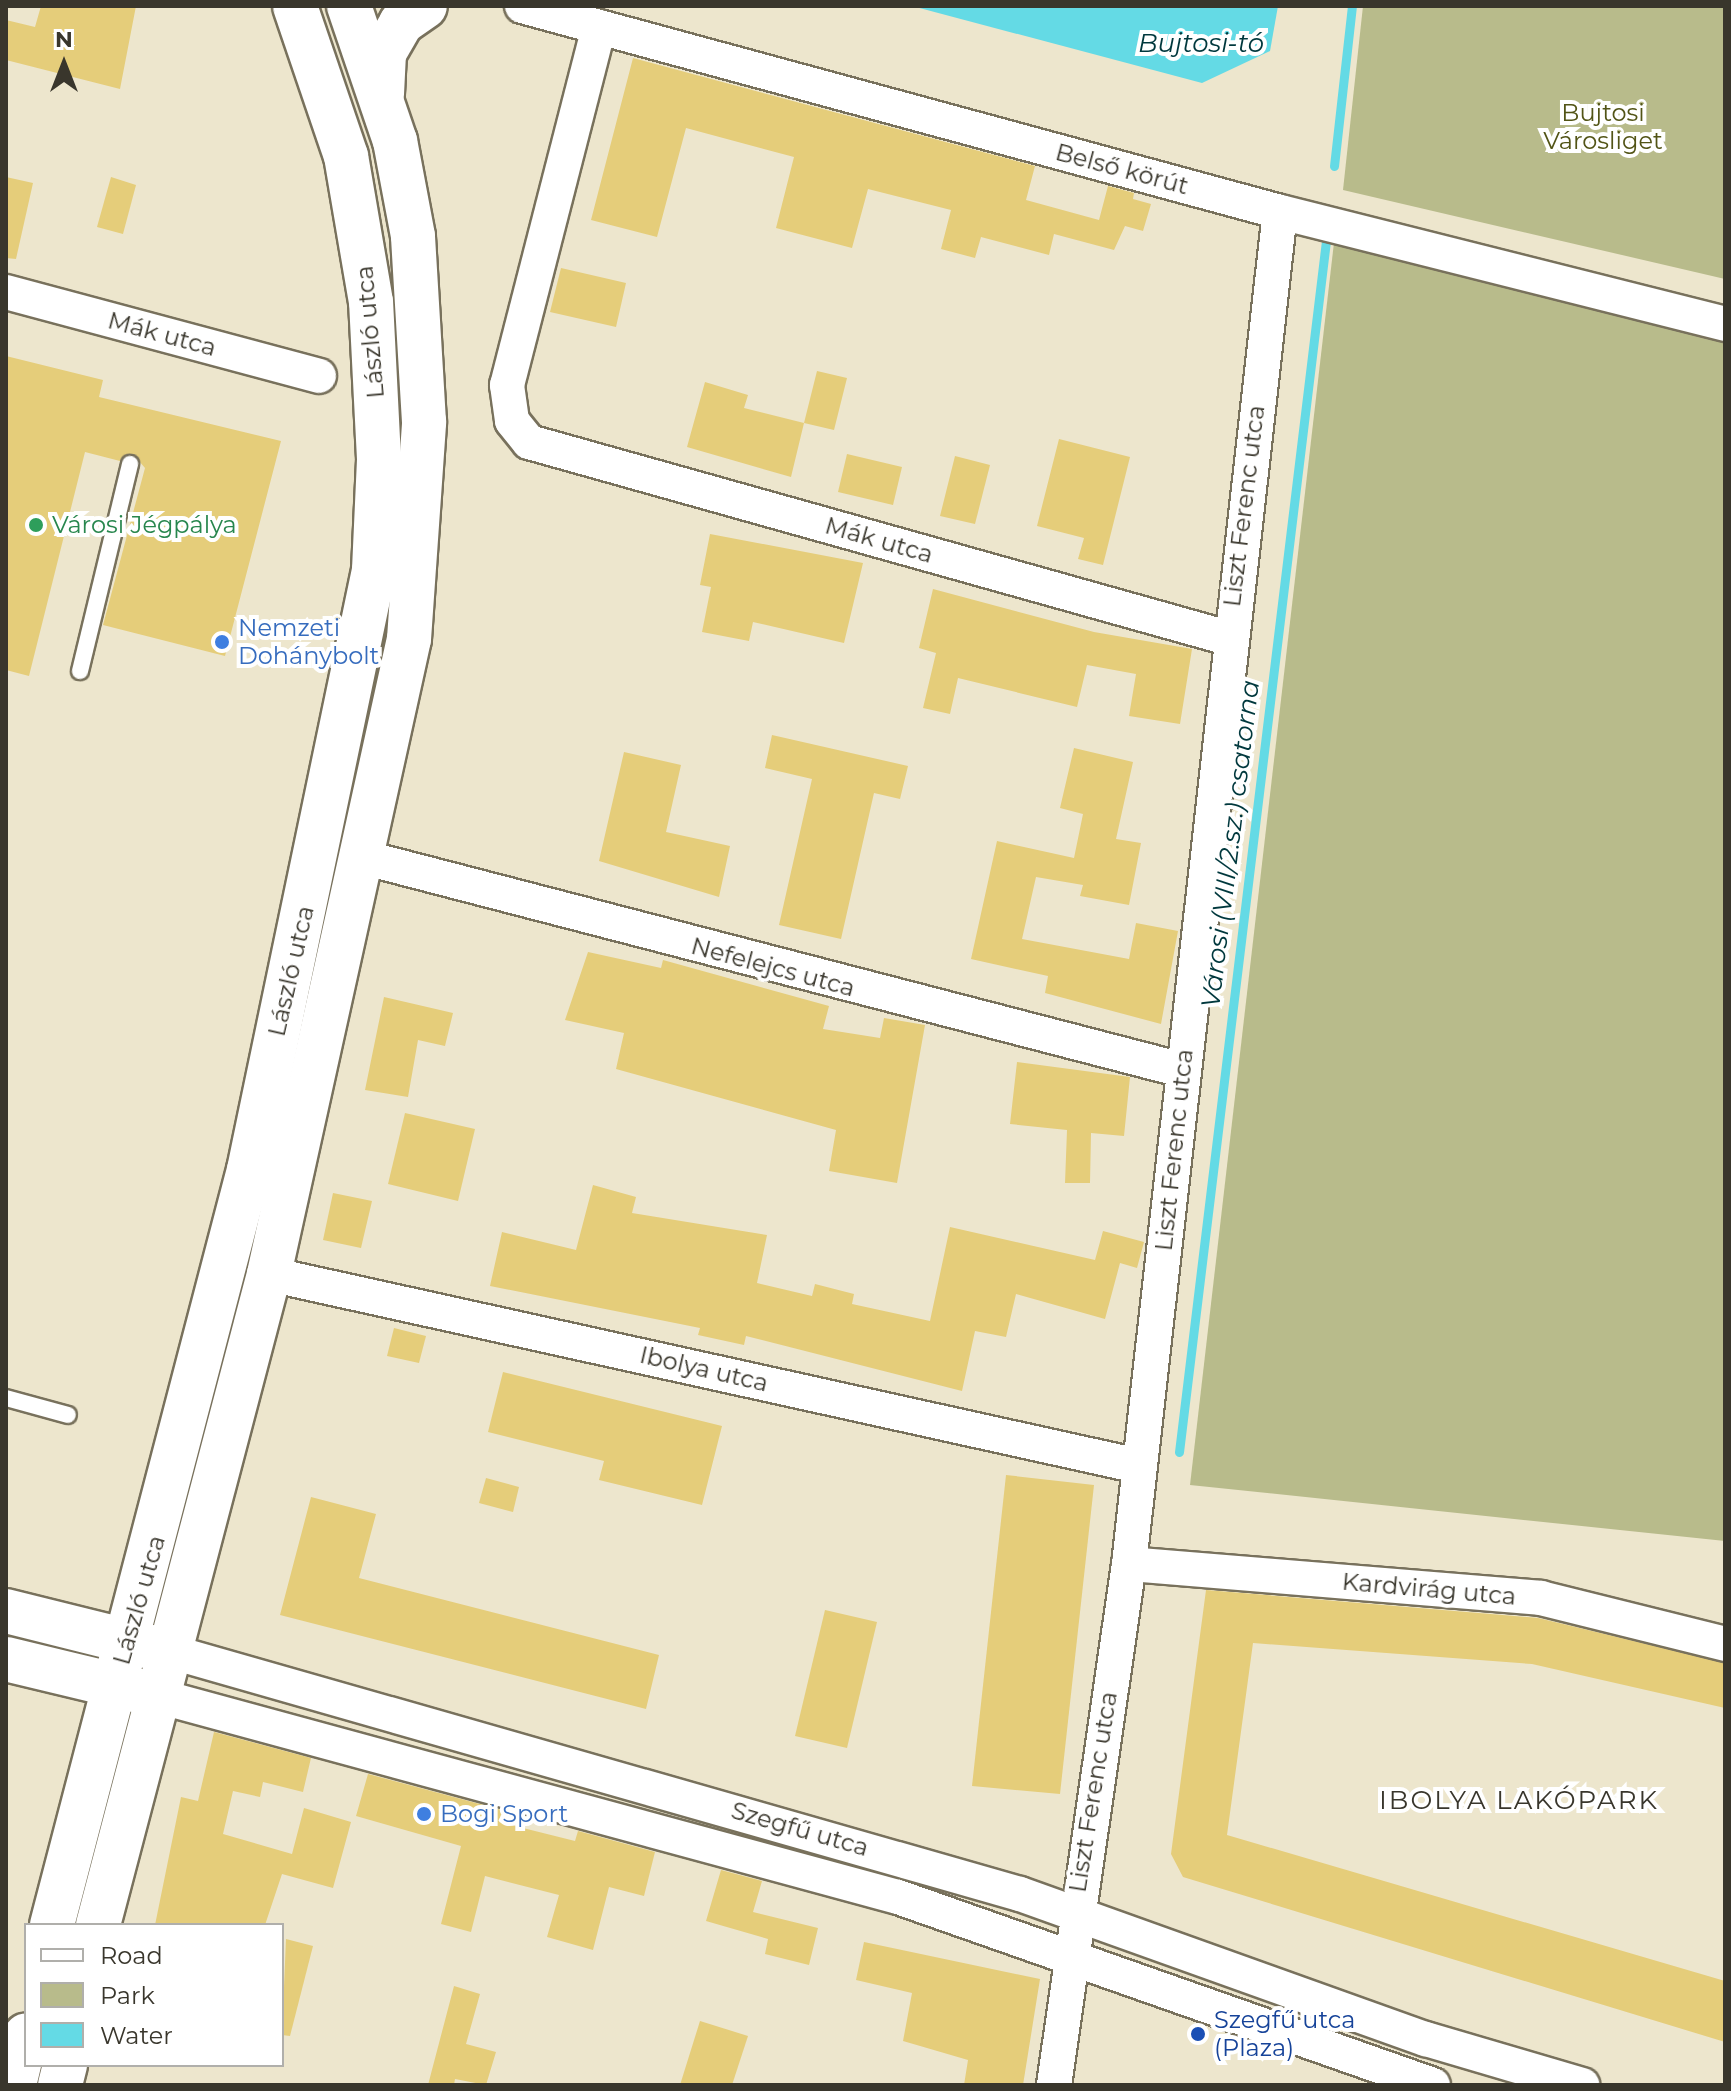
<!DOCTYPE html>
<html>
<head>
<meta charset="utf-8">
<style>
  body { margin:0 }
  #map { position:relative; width:1731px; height:2091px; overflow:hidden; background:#ede6cd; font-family:Montserrat,sans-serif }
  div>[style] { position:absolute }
  .green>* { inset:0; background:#b8bb8b }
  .water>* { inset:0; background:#64dae5 }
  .stream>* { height:9px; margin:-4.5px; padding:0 4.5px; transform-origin:4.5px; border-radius:4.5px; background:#64dae5 }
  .building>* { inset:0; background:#e5cd7a }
  .roads { filter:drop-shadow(2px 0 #78715c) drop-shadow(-2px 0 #78715c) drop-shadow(0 2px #78715c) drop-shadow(0 -2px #78715c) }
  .lane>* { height:16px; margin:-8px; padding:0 8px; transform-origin:8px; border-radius:8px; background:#fff }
  .street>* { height:34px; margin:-17px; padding:0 17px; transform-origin:17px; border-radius:17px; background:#fff }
  .secondary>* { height:44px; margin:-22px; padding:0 22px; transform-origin:22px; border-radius:22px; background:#fff }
  .primary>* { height:44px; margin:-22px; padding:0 22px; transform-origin:22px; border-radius:22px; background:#fff }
  .dots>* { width:22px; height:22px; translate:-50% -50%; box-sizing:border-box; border:4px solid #fff; border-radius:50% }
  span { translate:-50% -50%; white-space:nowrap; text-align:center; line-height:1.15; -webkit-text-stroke:8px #fff; paint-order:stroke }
  .park-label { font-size:24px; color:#525416 }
  .street-label { font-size:24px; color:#39362c }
  .leisure-label { font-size:24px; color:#27864d }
  .left { translate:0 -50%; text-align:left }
  .shop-label { font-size:24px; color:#366cbe }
  .transit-label { font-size:24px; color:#164399 }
  .water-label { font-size:26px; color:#00383d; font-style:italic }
  .neighbourhood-label { font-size:26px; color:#39362c; letter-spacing:2px }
  .frame { position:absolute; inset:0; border:8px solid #39362c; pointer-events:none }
  .legend { position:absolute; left:24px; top:1923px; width:260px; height:144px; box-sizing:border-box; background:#fff; border:2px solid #b0afab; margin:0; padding:10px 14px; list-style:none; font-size:24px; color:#39362c }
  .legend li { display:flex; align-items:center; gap:16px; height:40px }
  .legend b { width:40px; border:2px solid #b0afab }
  .north { position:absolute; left:24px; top:24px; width:80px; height:80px; -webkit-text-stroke:6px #fff; paint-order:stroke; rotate:0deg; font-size:22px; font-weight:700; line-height:32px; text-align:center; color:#39362c }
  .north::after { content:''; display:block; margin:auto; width:28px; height:36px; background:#39362c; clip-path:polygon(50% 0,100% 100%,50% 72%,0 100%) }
</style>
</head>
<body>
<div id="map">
  <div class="green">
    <i style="clip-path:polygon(1363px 6px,1725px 6px,1725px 279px,1343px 190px)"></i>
    <i style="clip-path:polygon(1335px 234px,1725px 333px,1725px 1541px,1190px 1485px)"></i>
  </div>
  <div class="water">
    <i style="clip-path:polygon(912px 6px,1278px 6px,1270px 51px,1202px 83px)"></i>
  </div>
  <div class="stream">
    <i style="left:1334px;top:166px;width:161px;rotate:-83.6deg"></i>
    <i style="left:1179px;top:1452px;width:1221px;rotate:-83.08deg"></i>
  </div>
  <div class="building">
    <i style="clip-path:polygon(41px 6px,136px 6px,120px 89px,6px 60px,6px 20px,35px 27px)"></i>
    <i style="clip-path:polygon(633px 58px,1035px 166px,1026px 200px,1099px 220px,1108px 186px,1134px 193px,1133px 199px,1151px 204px,1143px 231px,1125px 226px,1114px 250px,1054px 234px,1049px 255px,981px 237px,975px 258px,941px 249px,951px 210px,868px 189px,852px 248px,776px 228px,794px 157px,686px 128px,657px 237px,591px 220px)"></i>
    <i style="clip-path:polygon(6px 177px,33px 183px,16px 259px,6px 258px)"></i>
    <i style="clip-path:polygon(111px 177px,136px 185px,123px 234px,97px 227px)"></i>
    <i style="clip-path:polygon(561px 268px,626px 283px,616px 327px,550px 312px)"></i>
    <i style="clip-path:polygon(6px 356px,103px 380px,99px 397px,281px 441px,225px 656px,103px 625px,145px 468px,133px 454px,120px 461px,85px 452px,29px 676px,6px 670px)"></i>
    <i style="clip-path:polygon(817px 371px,847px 378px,834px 430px,804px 423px)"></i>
    <i style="clip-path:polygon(705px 382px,748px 395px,744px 408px,804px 423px,791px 477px,687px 447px)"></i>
    <i style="clip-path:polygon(1059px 439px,1130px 457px,1103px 565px,1078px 559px,1084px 538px,1037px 526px)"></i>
    <i style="clip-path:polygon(847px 454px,902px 467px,893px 505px,838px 492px)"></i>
    <i style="clip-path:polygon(955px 456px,990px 465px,975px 524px,940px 516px)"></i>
    <i style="clip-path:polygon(710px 534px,863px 563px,844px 643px,753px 622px,749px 641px,702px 632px,711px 587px,700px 585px)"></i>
    <i style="clip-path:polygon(933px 589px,1094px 632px,1192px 649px,1180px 724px,1129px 716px,1136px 674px,1087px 665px,1077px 707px,958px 678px,950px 714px,923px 708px,936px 653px,919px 648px)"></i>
    <i style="clip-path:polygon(772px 735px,908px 766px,900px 799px,874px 793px,841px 939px,779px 925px,812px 779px,765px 768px)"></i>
    <i style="clip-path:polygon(1074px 748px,1133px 762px,1116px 839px,1141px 843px,1129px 905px,1080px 896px,1083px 885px,1036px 877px,1022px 939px,1129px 959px,1136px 923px,1178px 931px,1161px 1024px,1045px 993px,1048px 976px,971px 959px,997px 841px,1074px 858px,1083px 814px,1060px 808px)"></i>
    <i style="clip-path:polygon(624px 752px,681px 765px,666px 832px,730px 846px,719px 897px,599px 861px)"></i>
    <i style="clip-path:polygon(588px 952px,661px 968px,663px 960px,829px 1006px,823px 1029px,880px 1038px,884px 1018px,925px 1025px,897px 1183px,829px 1171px,836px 1130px,616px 1069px,624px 1033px,565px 1020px)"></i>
    <i style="clip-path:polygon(384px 997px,453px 1013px,445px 1046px,418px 1040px,408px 1097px,365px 1090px)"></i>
    <i style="clip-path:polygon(1017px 1062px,1130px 1077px,1124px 1136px,1091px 1133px,1090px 1183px,1065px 1183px,1067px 1130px,1010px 1124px)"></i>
    <i style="clip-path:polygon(405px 1113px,475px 1129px,458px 1201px,388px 1184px)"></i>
    <i style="clip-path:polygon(593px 1185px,636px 1197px,632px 1213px,767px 1235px,757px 1283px,812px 1296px,815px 1284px,854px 1294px,852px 1304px,930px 1321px,950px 1227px,1095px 1260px,1103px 1231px,1144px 1242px,1137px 1268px,1120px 1263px,1105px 1319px,1016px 1294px,1006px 1337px,975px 1331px,962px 1391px,746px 1336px,744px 1345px,698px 1335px,700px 1328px,490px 1286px,502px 1232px,576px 1250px)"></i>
    <i style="clip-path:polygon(333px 1193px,372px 1201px,361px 1248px,323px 1240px)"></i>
    <i style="clip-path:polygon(394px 1328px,426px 1336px,419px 1363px,387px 1356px)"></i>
    <i style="clip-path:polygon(503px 1372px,722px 1426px,702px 1505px,599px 1480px,604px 1461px,488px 1432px)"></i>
    <i style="clip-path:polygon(1006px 1475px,1094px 1485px,1060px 1794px,972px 1786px)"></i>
    <i style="clip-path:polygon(486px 1478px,519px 1487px,513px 1512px,479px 1503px)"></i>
    <i style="clip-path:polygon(311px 1497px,376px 1514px,359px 1578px,659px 1655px,646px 1709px,280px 1615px)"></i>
    <i style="clip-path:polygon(1206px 1590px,1538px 1618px,1725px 1663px,1725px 1708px,1532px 1664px,1253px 1643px,1227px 1835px,1725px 1981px,1725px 2042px,1183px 1877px,1171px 1854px)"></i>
    <i style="clip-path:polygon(825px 1610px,877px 1622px,847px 1748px,795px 1736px)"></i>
    <i style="clip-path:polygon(214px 1732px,311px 1758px,303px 1792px,263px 1782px,260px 1797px,233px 1791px,223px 1834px,292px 1854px,304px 1808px,351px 1822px,333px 1888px,282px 1874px,265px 1925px,155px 1925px,181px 1797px,198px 1801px)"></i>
    <i style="clip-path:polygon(368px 1774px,502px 1810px,499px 1822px,575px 1841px,578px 1831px,655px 1852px,644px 1896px,609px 1887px,593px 1950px,547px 1937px,559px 1895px,485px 1876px,471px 1932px,441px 1924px,461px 1846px,356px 1816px)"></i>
    <i style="clip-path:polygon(721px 1870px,762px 1881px,753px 1912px,818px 1928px,809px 1965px,765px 1954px,768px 1939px,706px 1921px)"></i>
    <i style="clip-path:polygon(286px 1939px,313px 1946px,290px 2036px,282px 2035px)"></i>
    <i style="clip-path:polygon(864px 1942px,1040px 1979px,1023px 2085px,964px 2085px,968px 2060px,903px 2041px,912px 1993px,856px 1980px)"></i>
    <i style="clip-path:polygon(454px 1986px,480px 1994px,466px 2044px,496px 2052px,486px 2085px,455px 2079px,454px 2085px,428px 2085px)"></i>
    <i style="clip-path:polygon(700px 2021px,748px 2036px,732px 2085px,680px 2085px)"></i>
  </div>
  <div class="roads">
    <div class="lane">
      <i style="left:80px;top:671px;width:213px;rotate:-76.4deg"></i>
      <i style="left:6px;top:1398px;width:64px;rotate:15.3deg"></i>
    </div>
    <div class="street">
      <i style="left:522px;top:6px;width:785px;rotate:15.2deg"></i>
      <i style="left:1280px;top:212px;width:459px;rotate:14.1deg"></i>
      <i style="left:599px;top:27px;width:370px;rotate:104.4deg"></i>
      <i style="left:507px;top:385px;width:36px;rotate:82deg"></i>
      <i style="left:512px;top:421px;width:27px;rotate:51deg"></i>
      <i style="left:529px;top:442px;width:726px;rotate:15.66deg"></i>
      <i style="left:6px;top:292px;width:324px;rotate:15deg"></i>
      <i style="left:366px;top:858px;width:843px;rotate:14.56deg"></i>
      <i style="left:269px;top:1274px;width:891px;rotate:12.45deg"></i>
      <i style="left:1129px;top:1564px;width:413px;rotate:4.7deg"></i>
      <i style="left:1541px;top:1598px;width:190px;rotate:14deg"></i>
      <i style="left:172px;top:1652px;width:882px;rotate:15.93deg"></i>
      <i style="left:1020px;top:1894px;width:431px;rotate:19.7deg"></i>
      <i style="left:1426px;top:2039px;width:163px;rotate:16.4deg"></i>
      <i style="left:158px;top:1696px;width:767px;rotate:15.2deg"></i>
      <i style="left:898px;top:1897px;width:567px;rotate:19.36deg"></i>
      <i style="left:1054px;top:2085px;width:526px;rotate:-81.81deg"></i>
      <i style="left:1129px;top:1564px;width:1360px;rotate:-83.63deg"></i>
    </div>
    <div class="secondary">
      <i style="left:6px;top:1611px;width:161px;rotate:14deg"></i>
      <i style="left:6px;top:1659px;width:150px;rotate:13.5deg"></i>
    </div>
    <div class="primary">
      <i style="left:382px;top:94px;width:41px;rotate:-87.2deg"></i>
      <i style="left:384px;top:53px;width:34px;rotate:-60deg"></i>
      <i style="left:401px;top:23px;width:29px;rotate:-35deg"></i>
      <i style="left:52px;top:1925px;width:780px;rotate:-75.38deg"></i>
      <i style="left:249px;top:1170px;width:613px;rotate:-78.23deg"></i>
      <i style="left:374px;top:570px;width:111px;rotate:-87.4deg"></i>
      <i style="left:379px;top:459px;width:157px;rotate:-92.9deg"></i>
      <i style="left:371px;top:302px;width:148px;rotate:-99.7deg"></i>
      <i style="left:346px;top:156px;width:158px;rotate:-108.8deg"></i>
      <i style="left:98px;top:1925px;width:673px;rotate:-75.28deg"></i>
      <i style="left:269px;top:1274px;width:650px;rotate:-77.57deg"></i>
      <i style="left:409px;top:639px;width:218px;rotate:-86deg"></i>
      <i style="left:424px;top:422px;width:186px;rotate:-93.4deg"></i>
      <i style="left:413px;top:236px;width:97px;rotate:-100.7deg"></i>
      <i style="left:395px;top:141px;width:143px;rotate:-108.8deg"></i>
      <i style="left:14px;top:2085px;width:51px;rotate:-76.5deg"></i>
      <i style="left:60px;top:2085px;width:21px;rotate:-76deg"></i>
    </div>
  </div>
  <div class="dots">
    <i style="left:36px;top:525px;background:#2e9e5b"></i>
    <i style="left:222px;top:642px;background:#3f7fe0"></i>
    <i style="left:424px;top:1814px;background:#3f7fe0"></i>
    <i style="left:1198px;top:2034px;background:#1a4fb4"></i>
  </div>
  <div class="park-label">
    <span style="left:1603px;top:127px">Bujtosi<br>Városliget</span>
  </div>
  <div class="street-label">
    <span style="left:1122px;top:169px;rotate:15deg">Belső körút</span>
    <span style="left:370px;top:332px;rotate:-95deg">László utca</span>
    <span style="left:162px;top:334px;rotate:15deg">Mák utca</span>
    <span style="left:1244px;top:506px;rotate:-83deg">Liszt Ferenc utca</span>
    <span style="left:879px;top:540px;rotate:16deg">Mák utca</span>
    <span style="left:773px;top:967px;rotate:15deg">Nefelejcs utca</span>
    <span style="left:291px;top:971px;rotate:-77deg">László utca</span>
    <span style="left:1174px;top:1150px;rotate:-84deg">Liszt Ferenc utca</span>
    <span style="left:704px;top:1369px;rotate:13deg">Ibolya utca</span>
    <span style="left:1429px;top:1589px;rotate:5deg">Kardvirág utca</span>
    <span style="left:139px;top:1600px;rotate:-74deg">László utca</span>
    <span style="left:1093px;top:1792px;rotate:-81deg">Liszt Ferenc utca</span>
    <span style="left:800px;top:1829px;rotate:16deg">Szegfű utca</span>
  </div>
  <div class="leisure-label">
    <span class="left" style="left:52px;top:525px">Városi Jégpálya</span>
  </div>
  <div class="shop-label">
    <span class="left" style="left:238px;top:642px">Nemzeti<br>Dohánybolt</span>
    <span class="left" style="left:440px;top:1814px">Bogi Sport</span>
  </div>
  <div class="transit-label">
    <span class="left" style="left:1214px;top:2034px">Szegfű utca<br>(Plaza)</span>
  </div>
  <div class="water-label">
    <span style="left:1201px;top:44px">Bujtosi-tó</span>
    <span style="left:1231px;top:844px;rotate:-83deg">Városi (VIII/2.sz.) csatorna</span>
  </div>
  <div class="neighbourhood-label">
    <span style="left:1519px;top:1801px">IBOLYA LAKÓPARK</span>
  </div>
  <div class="frame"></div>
  <ul class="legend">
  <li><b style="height:10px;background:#fff"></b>Road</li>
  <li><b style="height:22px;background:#b8bb8b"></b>Park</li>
  <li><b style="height:22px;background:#64dae5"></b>Water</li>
  </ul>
  <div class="north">N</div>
</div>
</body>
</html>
